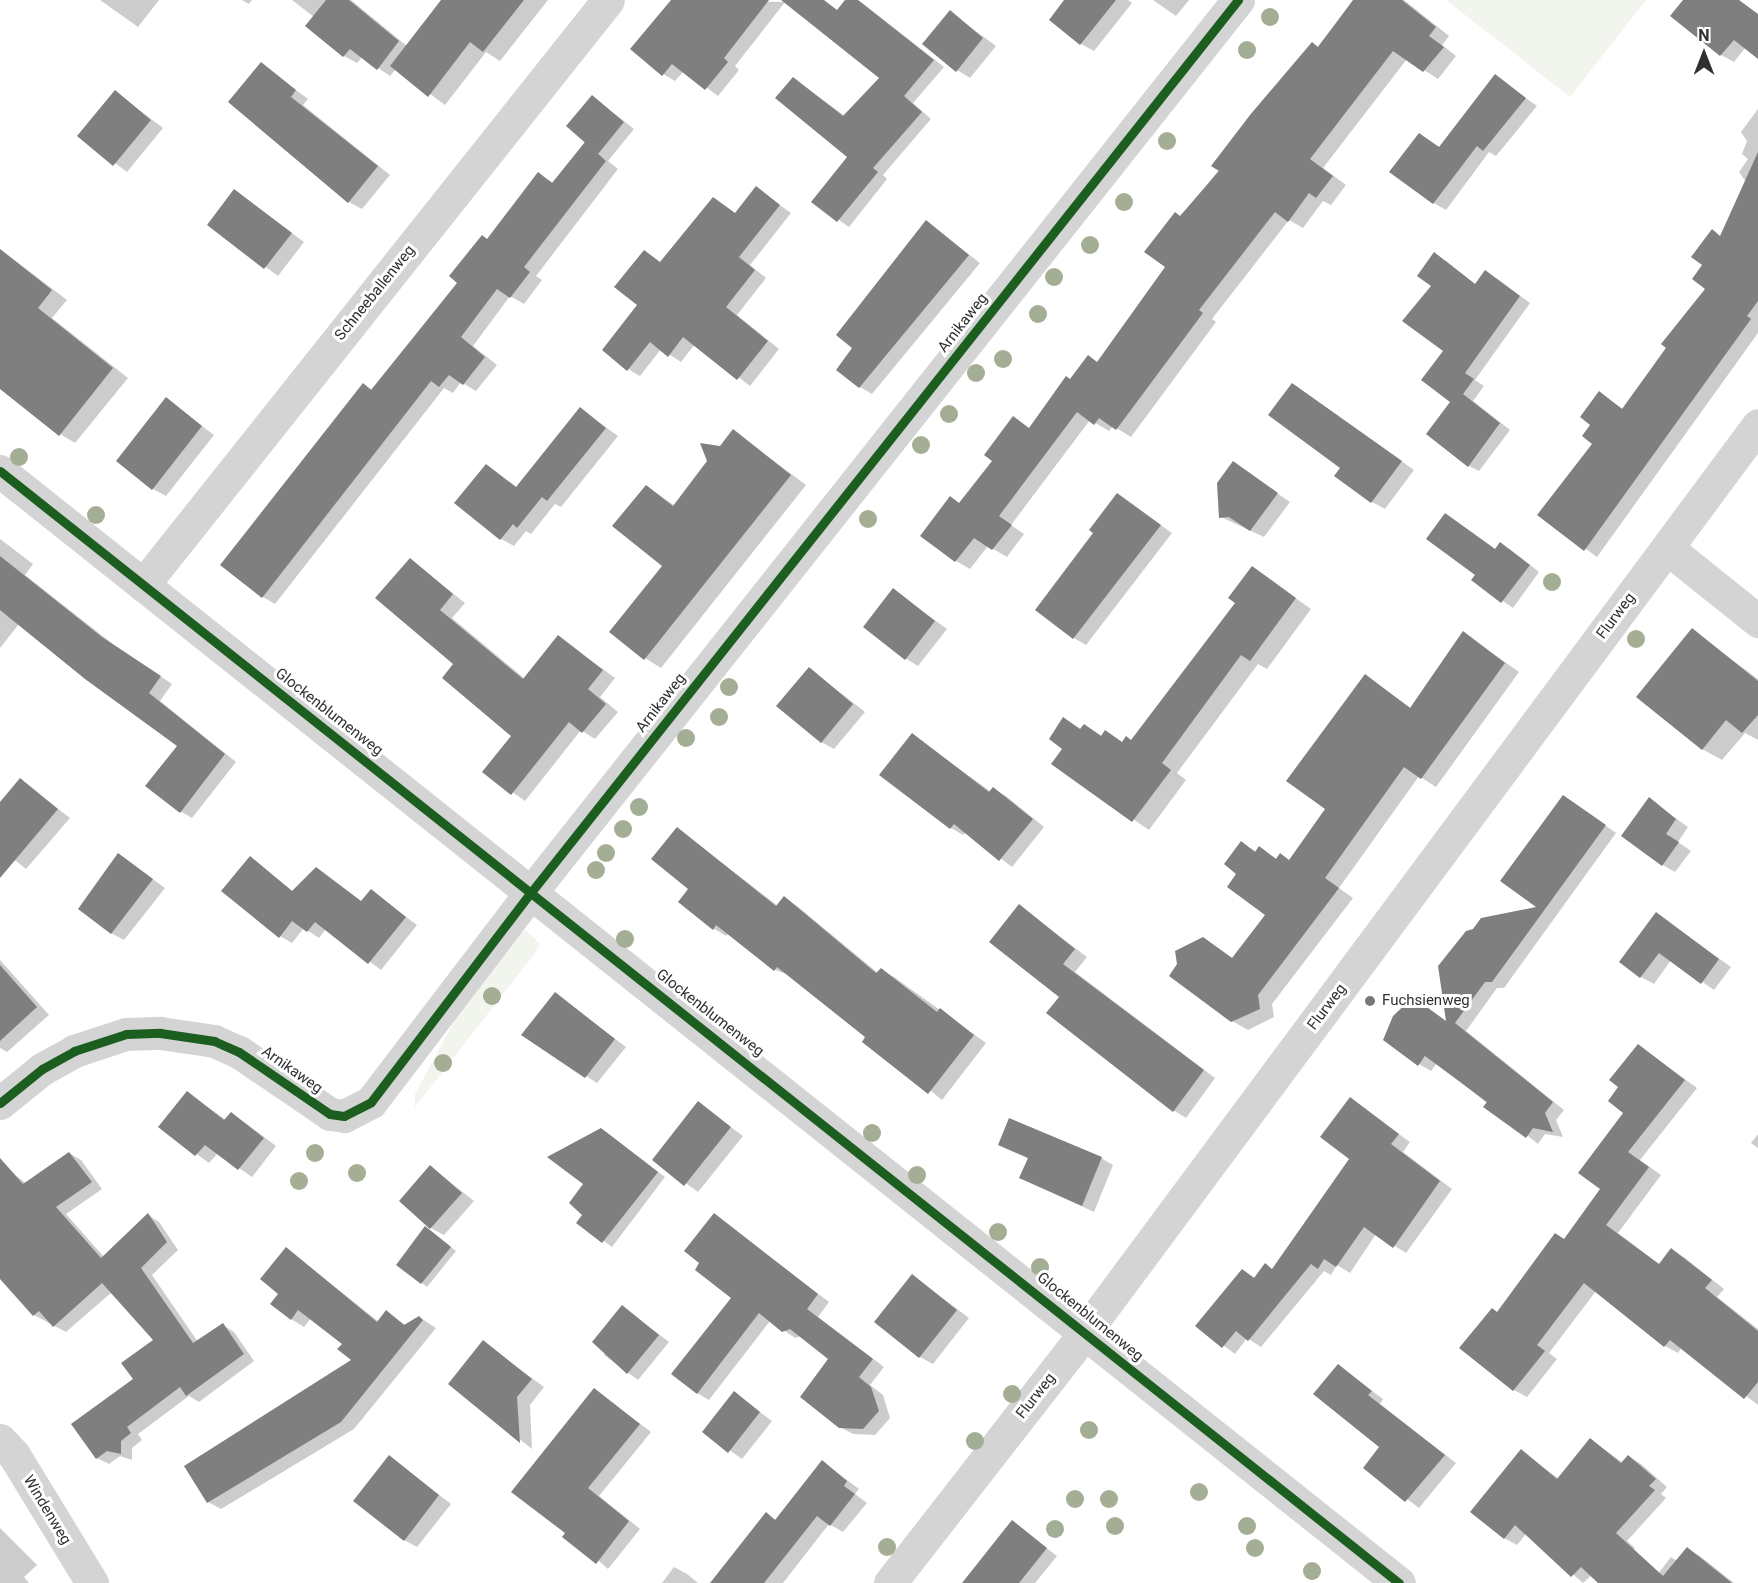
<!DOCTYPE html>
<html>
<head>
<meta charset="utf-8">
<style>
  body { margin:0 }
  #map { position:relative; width:1758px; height:1583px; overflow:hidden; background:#fff; font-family:Roboto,sans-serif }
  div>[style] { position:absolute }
  .green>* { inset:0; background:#f2f5ed }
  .shadow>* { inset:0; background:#0003 }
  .building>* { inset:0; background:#7f7f7f }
  .minor>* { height:33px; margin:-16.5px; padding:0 16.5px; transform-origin:16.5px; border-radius:16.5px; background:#d4d4d4 }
  .cycleway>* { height:9px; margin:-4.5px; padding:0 4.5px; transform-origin:4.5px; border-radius:4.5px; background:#1b5e20 }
  .trees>* { width:18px; height:18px; margin:-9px; border-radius:50%; background:#a3ae95 }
  .dots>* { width:16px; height:16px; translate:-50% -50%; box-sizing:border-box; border:3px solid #fff; border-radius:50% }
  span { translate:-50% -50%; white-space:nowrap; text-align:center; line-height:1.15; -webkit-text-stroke:6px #fff; paint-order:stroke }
  .street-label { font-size:15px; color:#303030 }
  .poi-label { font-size:15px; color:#303030 }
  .left { translate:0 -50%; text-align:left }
  .north { position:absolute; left:1674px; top:24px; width:60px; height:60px; -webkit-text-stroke:4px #fff; paint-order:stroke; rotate:0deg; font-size:16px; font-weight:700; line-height:24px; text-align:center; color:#303030 }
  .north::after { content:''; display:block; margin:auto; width:21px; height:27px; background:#303030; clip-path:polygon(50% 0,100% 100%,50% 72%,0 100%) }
</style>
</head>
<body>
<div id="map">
  <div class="green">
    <i style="clip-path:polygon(1446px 0,1646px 0,1570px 97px)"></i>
    <i style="clip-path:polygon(526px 930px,540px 944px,533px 956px,415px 1107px,415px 1094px,457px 1016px,514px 936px)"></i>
  </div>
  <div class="shadow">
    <i style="clip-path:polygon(100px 0,159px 0,138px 27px)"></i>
    <i style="clip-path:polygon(242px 0,252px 0,249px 4px)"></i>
    <i style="clip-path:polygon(292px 0,351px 0,407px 46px,443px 0,548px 0,500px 61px,486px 52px,445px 105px,396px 69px,390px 76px,362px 57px,357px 63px,344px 56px,314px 17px)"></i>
    <i style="clip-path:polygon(709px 0,785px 2px,735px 66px,739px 70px,718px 96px,684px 71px,675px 81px,663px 74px)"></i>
    <i style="clip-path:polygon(847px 0,861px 2px,944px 67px,913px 103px,931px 119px,883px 175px,887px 179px,849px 227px,813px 202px,849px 157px,794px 79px,845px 116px,881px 77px,838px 11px)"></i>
    <i style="clip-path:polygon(1066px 0,1128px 0,1132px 3px,1094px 51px,1081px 44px)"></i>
    <i style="clip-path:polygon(1153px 0,1189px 0,1176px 16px)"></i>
    <i style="clip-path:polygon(1355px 0,1404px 0,1449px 36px,1442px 45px,1456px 56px,1438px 79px,1407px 59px,1323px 168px,1346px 185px,1331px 205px,1323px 201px,1303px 228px,1289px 220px,1212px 319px,1216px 322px,1131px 437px,1113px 426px,1109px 431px,1090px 420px,1011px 525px,1024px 534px,1007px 557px,988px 546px,970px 569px,956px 561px,950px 498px,960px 503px,1030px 429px,1088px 357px,1099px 363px,1167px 267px,1181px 217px)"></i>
    <i style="clip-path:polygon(1685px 0,1738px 0,1758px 15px,1758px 57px,1746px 47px,1734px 62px,1721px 55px,1672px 15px)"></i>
    <i style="clip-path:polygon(950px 12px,996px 46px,970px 78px,957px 70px)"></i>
    <i style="clip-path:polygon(261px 64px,308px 99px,303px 105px,390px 175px,362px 209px,349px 202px)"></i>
    <i style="clip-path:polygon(1495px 76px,1537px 106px,1496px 156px,1489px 152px,1446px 210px,1434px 203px,1419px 135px,1441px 148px)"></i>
    <i style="clip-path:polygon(115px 92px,163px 128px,127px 172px,79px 136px)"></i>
    <i style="clip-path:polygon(593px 97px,634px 129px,608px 161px,618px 169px,536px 276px,542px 280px,524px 304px,510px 296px,473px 346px,497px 365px,476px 391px,461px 382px,453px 393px,444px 388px,275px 604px,263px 597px,364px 385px,373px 390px,459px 282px,538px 174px,554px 183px,585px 144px)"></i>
    <i style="clip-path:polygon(1758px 109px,1758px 333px,1597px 557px,1539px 515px,1594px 443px,1592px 424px,1599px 393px,1623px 409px,1707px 289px,1704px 265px,1712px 231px,1721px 237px,1746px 182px,1739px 172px,1748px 159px,1742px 154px,1747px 141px,1741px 132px)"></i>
    <i style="clip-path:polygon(756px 188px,791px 213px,750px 265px,766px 278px,737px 315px,779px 349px,750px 386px,695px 344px,681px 362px,661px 349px,640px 376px,628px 369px,645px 252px,661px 263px,714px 199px,736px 214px)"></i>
    <i style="clip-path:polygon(235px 191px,304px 242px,278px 276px,209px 225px)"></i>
    <i style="clip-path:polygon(927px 222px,980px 263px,872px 394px,860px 387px,855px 348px)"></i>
    <i style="clip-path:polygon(0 249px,67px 300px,52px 318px,128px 378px,75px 443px,60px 434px,0 354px)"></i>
    <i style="clip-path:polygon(1445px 260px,1476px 285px,1496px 278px,1530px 303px,1475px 380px,1484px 386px,1473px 401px,1510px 430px,1479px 471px,1469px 466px,1452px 402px,1433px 286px)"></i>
    <i style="clip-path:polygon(1292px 385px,1414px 470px,1385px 509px,1372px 502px,1342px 467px)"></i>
    <i style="clip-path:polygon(166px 399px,214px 435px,166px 496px,153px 489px)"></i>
    <i style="clip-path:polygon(580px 409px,618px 436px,561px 507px,555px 504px,531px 534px,526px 531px,514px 546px,501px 539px,486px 466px,518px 488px)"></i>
    <i style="clip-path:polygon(734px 431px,806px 485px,661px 668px,645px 658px,664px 566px,646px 486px,675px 506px)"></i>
    <i style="clip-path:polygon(1233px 463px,1290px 502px,1264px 537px,1221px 517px)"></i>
    <i style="clip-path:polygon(1118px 495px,1172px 533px,1086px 645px,1074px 638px)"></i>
    <i style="clip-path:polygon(1456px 521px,1496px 550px,1500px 544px,1511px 550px,1539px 572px,1513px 608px,1473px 580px,1477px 574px)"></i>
    <i style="clip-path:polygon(0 539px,33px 564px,25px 575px,114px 645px,172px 684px,160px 701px,236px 762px,192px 818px,180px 811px,179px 746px,19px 624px,0 648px)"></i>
    <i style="clip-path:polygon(410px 559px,465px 603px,452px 618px,525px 679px,559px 637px,615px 678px,600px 697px,618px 712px,595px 739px,581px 730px,525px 801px,484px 772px,513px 735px,455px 663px)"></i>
    <i style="clip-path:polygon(1253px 568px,1311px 609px,1267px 669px,1258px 664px,1177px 773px,1186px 780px,1149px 830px,1053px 764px,1064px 749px,1064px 719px,1082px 730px,1085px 726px,1102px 736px,1105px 732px,1123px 743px,1132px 742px,1237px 602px)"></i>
    <i style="clip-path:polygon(893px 590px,947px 629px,918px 666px,905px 658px)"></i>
    <i style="clip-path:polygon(1692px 630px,1758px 679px,1758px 740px,1745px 733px,1722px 760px,1702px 749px)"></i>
    <i style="clip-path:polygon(1464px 633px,1519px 672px,1436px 787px,1419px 776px,1339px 888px,1353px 898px,1272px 1004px,1274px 1017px,1248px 1030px,1232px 1021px,1203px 938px,1234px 959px,1267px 915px,1238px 873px,1242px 843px,1257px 852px,1259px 848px,1277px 859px,1280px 855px,1290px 861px,1327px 809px,1365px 676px,1411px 708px)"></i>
    <i style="clip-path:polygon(810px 669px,865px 712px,834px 749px,821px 742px)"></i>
    <i style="clip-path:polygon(913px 735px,991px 792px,993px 789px,1006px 796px,1044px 827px,1012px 867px,966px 832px,963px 835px,951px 828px)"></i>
    <i style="clip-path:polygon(20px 780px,70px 818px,26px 869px,0 848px,0 804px)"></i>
    <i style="clip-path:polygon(1649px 799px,1688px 827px,1678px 842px,1691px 851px,1675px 872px,1663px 865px)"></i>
    <i style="clip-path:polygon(1575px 804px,1616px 833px,1504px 988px,1497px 988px,1466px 1031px,1564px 1110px,1556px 1120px,1563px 1137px,1545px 1134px,1538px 1144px,1437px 1063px,1431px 1071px,1419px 1064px,1539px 908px)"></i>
    <i style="clip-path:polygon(677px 828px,778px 906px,784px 898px,797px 906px,878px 973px,881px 970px,894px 977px,986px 1043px,942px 1100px,790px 975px,775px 970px,729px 933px,726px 936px,713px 928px,690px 889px)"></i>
    <i style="clip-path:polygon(119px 855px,165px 888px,124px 940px,111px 933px)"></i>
    <i style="clip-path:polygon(250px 858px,294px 892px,316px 869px,362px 902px,371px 891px,417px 925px,381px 970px,326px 929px,319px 938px,304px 928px,292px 943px,280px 936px)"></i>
    <i style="clip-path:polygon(1019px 906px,1087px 957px,1075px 972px,1215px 1078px,1186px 1118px,1173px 1110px,1061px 997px)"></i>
    <i style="clip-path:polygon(1657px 914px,1731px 967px,1714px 990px,1671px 960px,1654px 984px,1641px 977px)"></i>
    <i style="clip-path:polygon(0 960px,49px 1015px,7px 1052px,0 1048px)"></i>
    <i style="clip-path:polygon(555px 994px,626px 1047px,597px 1083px,523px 1035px)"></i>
    <i style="clip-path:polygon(1638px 1045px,1697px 1088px,1640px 1160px,1661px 1175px,1618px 1233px,1660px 1265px,1672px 1250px,1685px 1258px,1724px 1289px,1717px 1297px,1758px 1329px,1758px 1405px,1682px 1347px,1678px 1353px,1665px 1346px,1596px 1291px,1549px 1353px,1557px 1359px,1527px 1397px,1514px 1390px,1498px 1313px,1565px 1240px,1602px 1189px,1625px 1113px,1620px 1087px)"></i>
    <i style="clip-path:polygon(188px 1093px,226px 1120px,231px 1114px,244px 1122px,276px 1146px,252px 1177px,218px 1153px,209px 1163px,160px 1127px)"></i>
    <i style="clip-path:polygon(1350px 1099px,1410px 1142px,1403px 1152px,1452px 1189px,1406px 1253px,1376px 1234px,1350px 1273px,1337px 1265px,1331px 1275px,1324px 1271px,1261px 1347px,1247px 1338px,1235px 1354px,1197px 1326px,1243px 1271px,1255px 1278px,1273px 1270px,1351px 1158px)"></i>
    <i style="clip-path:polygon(698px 1103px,743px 1136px,698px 1192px,654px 1160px)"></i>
    <i style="clip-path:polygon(1758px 1134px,1758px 1148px,1751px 1143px)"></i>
    <i style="clip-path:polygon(610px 1135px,665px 1177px,612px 1247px,578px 1222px,585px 1214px)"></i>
    <i style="clip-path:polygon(999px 1145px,1101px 1158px,1113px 1165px,1094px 1212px,1021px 1178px,1030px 1159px)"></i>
    <i style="clip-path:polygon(69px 1153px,81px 1160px,102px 1189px,66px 1214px,104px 1257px,148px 1215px,159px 1222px,178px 1250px,152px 1275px,198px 1342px,223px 1325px,234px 1332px,254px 1361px,199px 1402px,189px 1396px,138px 1434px,142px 1440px,132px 1448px,132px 1460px,120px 1456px,109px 1464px,97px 1458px,155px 1340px,112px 1292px,66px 1332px,34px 1315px,0 1276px,0 1180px,10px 1171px,27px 1184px)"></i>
    <i style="clip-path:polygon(431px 1167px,474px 1201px,444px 1235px,431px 1228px)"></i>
    <i style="clip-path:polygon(715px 1215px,829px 1302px,818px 1317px,884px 1367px,870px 1385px,883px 1395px,890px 1418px,875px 1435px,853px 1434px,840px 1427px,830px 1359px,801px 1336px,795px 1338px,770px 1321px,709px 1400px,697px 1393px,733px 1298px,701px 1263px)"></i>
    <i style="clip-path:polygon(431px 1231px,456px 1251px,427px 1287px,422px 1283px)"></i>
    <i style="clip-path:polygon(286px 1248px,379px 1322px,387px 1312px,407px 1326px,419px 1317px,436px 1328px,354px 1429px,221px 1509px,208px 1502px,353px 1360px,344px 1343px,311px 1318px,304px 1327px,291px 1319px,280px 1293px)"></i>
    <i style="clip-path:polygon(913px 1276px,969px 1318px,933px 1364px,920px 1357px)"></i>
    <i style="clip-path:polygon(623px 1307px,669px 1342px,638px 1380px,604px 1355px)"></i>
    <i style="clip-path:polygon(483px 1342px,544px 1387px,530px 1405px,532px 1449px,450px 1384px)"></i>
    <i style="clip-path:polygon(1338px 1366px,1383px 1399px,1380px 1404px,1456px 1463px,1419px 1508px,1365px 1467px,1381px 1447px)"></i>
    <i style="clip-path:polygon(595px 1390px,651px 1432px,599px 1496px,640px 1529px,608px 1569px,567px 1533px)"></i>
    <i style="clip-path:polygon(734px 1393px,772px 1421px,742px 1459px,704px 1432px)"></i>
    <i style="clip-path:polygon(1591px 1440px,1623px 1463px,1629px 1457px,1641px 1464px,1667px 1487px,1661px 1494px,1666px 1498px,1627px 1541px,1635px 1548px,1604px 1582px,1592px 1575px,1583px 1583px,1526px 1534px,1517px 1545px,1504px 1538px,1521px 1451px,1559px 1479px)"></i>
    <i style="clip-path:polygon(389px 1457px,451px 1504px,417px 1547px,404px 1540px)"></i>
    <i style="clip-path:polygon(823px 1462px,859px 1489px,855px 1494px,867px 1503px,843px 1532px,829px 1524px,783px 1583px,711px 1583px,766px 1514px,776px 1520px)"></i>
    <i style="clip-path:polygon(1012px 1522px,1057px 1556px,1035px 1583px,964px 1583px)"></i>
    <i style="clip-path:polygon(0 1528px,37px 1565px,24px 1577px,29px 1583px,0 1583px)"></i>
    <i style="clip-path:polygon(1687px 1549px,1700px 1556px,1734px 1583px,1651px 1583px,1671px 1557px,1677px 1561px)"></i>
    <i style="clip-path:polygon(674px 1567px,687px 1574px,698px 1583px,662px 1583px)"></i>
  </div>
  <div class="building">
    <i style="clip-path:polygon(326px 0,349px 0,399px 41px,377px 70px,350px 49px,343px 57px,305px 26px)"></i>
    <i style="clip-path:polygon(441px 0,524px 0,483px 52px,470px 42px,428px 97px,390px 66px)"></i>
    <i style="clip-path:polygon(671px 0,769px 0,724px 58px,728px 62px,705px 90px,672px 64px,662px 76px,630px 49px)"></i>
    <i style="clip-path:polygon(781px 0,824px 0,837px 10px,845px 0,858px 0,934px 60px,904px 96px,922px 112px,873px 168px,878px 172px,837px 222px,811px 202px,847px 157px,775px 98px,793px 77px,843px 116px,879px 78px)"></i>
    <i style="clip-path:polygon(1064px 0,1116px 0,1080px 45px,1049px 20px)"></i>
    <i style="clip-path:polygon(1353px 0,1402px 0,1436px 27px,1429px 36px,1444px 47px,1423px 72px,1393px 51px,1310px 159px,1333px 176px,1316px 198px,1309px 193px,1288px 222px,1275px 212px,1199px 310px,1203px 313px,1116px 430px,1099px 418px,1094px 425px,1077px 412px,999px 516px,1012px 525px,992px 550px,974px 538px,955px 562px,920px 536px,950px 496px,959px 503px,992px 461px,984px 455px,1013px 416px,1029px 428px,1066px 376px,1070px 379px,1088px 355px,1097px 362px,1165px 267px,1144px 252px,1175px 212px,1180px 216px,1219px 171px,1211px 166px,1250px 115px,1312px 42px,1318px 47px)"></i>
    <i style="clip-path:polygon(1683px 0,1739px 0,1758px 14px,1758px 59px,1734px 40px,1720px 56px,1670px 16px)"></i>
    <i style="clip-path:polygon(950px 10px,983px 38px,956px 72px,922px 44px)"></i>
    <i style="clip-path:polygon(261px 62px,296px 90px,291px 97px,378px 166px,348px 203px,228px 102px)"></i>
    <i style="clip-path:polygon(1495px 74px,1526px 98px,1483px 151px,1477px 146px,1433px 204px,1389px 172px,1419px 133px,1439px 147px)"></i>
    <i style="clip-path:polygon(115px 90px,151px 120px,113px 166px,77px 136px)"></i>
    <i style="clip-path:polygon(592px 95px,624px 122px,598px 154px,566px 126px)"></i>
    <i style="clip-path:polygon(585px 142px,606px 161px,524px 267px,530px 272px,510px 298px,497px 289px,461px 337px,485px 357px,463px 385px,449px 375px,439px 387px,431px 381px,262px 598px,220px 565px,363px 383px,371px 390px,457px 283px,449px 276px,482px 235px,487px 239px,538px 172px,552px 183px)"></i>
    <i style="clip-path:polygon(1758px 152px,1758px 301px,1747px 316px,1751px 319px,1584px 551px,1537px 515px,1592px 444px,1582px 436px,1590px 425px,1580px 417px,1599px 391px,1622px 409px,1666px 348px,1661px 344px,1705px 289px,1692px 279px,1702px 265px,1691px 257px,1712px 229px,1720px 236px)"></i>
    <i style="clip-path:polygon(756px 186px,780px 205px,739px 257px,755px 270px,726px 307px,768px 341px,737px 380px,683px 337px,668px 357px,650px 342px,627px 371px,602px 350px,637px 305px,614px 287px,644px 250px,660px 262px,713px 197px,735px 213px)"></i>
    <i style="clip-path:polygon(234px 189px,292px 233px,264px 269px,207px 225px)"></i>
    <i style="clip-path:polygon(926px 220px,969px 255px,859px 388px,836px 370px,852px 348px,836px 335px)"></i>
    <i style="clip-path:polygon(0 249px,52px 290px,38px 308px,113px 368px,59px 436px,0 389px)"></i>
    <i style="clip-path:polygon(1434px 252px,1475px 284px,1485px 270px,1520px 296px,1465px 373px,1474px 379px,1463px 394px,1500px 423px,1468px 467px,1426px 434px,1450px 402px,1421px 380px,1443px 351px,1402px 321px,1431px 286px,1417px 276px)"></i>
    <i style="clip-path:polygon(1292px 383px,1402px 461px,1371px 503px,1334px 476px,1340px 468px,1268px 415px)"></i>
    <i style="clip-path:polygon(166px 397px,202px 426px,152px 490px,116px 461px)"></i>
    <i style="clip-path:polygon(580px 407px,606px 428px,547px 501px,542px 497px,517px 528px,513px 524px,500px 540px,454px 503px,486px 464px,516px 487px)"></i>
    <i style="clip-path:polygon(733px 429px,791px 475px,644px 660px,609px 632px,662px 566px,612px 526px,646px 485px,673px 506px,707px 461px,700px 443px,720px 446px)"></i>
    <i style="clip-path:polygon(1233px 461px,1278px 493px,1250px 531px,1229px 517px,1219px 518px,1217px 483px)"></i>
    <i style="clip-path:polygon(1117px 493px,1161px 525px,1073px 639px,1035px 610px,1093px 533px,1089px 530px)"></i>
    <i style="clip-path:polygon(1445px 513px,1495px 549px,1500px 542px,1530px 565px,1501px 603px,1471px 580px,1475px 575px,1426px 539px)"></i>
    <i style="clip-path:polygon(0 556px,102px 637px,161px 676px,149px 693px,225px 754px,180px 813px,145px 786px,177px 746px,85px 679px,0 610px)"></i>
    <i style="clip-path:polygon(410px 558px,453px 594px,440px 610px,523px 679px,558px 635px,603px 670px,588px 689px,606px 704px,582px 733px,569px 722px,511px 795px,482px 772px,511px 736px,442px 678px,453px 664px,375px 598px)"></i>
    <i style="clip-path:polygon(1252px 566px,1296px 598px,1250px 661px,1241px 655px,1162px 763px,1171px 770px,1132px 822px,1051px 764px,1062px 749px,1049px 739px,1063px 717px,1080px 729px,1084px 724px,1101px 736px,1105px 730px,1122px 742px,1126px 736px,1131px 740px,1235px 603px,1228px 598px)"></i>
    <i style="clip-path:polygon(893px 588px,935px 621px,905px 660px,863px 627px)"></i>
    <i style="clip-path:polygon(1692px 628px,1758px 681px,1758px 715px,1742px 733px,1726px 720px,1702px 750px,1636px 697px)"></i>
    <i style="clip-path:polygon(1463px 631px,1505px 663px,1421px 779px,1404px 767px,1325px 878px,1339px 888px,1258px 995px,1260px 1009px,1231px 1022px,1169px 976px,1177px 964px,1175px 951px,1203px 937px,1232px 958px,1265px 915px,1227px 887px,1236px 874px,1224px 864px,1241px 841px,1255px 852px,1259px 846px,1276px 859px,1280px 853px,1289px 860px,1325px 809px,1286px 781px,1365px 674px,1410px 708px)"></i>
    <i style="clip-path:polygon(809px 667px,853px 704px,821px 743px,776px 706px)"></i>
    <i style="clip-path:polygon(912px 733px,989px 792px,993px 787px,1033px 819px,999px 861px,954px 824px,950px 829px,879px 775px)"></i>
    <i style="clip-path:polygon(20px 778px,58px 809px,0 878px,0 802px)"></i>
    <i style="clip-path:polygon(1563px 795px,1606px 825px,1492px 982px,1485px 982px,1455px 1023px,1553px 1102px,1545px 1113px,1553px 1132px,1533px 1128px,1526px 1138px,1483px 1107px,1487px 1102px,1425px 1056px,1418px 1066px,1383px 1040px,1393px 1016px,1413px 997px,1446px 1021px,1438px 966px,1466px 931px,1473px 929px,1481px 918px,1536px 907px,1500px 881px)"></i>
    <i style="clip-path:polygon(1649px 797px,1676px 819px,1666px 834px,1679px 842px,1662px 866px,1621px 836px)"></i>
    <i style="clip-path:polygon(677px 827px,776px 906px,784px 896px,876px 973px,881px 968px,937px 1012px,940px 1008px,974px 1035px,928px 1094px,862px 1042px,865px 1037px,777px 967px,774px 971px,716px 925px,713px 930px,678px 902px,688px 889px,651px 859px)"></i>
    <i style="clip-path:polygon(118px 853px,153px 879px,111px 934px,78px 909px)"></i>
    <i style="clip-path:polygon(250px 856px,292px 891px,316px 867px,361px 901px,371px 889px,406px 917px,368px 964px,315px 922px,307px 932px,292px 921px,279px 938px,221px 891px)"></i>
    <i style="clip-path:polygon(1019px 904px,1075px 949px,1063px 964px,1204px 1070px,1173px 1112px,1046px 1013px,1059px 997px,989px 942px)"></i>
    <i style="clip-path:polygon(1656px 912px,1719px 959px,1701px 984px,1659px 953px,1640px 978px,1619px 962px)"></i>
    <i style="clip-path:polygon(0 965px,37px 1007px,0 1041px)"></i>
    <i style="clip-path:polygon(555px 992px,615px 1039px,585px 1078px,521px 1035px)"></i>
    <i style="clip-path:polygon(1638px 1044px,1685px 1080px,1628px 1152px,1649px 1167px,1606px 1225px,1659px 1264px,1671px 1248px,1712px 1280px,1705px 1288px,1758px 1331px,1758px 1382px,1744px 1399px,1670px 1340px,1664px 1347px,1584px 1283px,1537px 1345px,1545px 1351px,1513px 1391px,1459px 1348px,1492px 1308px,1497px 1312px,1555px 1233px,1564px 1239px,1600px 1189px,1578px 1173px,1623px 1113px,1608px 1101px,1618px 1087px,1609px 1080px)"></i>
    <i style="clip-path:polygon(187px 1091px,224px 1120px,231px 1112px,264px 1138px,238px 1170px,205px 1145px,195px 1156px,158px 1127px)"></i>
    <i style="clip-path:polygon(1350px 1097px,1399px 1134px,1391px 1144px,1440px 1181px,1393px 1248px,1364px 1227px,1336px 1267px,1324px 1259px,1318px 1269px,1311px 1264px,1248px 1341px,1236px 1331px,1222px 1348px,1195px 1326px,1242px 1269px,1254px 1278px,1265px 1263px,1272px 1269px,1349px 1159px,1320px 1137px)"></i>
    <i style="clip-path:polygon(698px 1101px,731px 1127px,684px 1186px,652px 1160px)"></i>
    <i style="clip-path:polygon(1009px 1118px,1102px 1157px,1082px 1206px,1019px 1178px,1028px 1158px,998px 1145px)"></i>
    <i style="clip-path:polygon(601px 1128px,658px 1172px,602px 1243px,576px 1223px,582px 1215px,569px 1203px,583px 1184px,547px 1157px)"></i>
    <i style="clip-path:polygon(69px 1152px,92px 1182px,56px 1207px,101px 1258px,148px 1213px,167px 1242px,141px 1268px,193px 1343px,223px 1323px,244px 1354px,186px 1396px,180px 1387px,127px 1427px,131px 1433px,121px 1441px,121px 1454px,107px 1451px,96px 1459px,71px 1424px,133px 1379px,121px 1363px,153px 1340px,102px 1283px,53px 1327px,39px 1311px,33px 1316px,0 1279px,0 1158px,23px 1184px)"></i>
    <i style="clip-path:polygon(430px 1165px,462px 1193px,430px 1229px,399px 1201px)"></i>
    <i style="clip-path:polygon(714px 1213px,818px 1294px,807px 1309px,873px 1359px,859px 1377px,871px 1387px,879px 1411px,863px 1429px,839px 1428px,800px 1397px,828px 1359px,790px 1329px,782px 1332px,759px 1313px,697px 1394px,671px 1374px,731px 1298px,695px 1270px,699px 1263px,684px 1251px)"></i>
    <i style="clip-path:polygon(425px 1226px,451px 1247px,421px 1284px,396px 1265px)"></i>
    <i style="clip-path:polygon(286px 1247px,377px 1322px,386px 1310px,404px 1325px,419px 1316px,423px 1320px,341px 1422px,207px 1503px,184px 1466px,351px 1360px,337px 1349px,342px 1344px,298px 1310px,291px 1320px,270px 1304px,278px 1294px,260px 1279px)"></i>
    <i style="clip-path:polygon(912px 1274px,957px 1310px,919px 1358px,874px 1322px)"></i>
    <i style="clip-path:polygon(622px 1305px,659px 1335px,627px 1374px,592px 1342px)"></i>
    <i style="clip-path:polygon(483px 1340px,532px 1379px,517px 1397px,520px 1443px,448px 1384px)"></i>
    <i style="clip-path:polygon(1338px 1364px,1372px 1391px,1368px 1395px,1445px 1455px,1405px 1502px,1363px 1468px,1379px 1447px,1313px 1394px)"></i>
    <i style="clip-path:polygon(594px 1388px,640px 1424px,588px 1488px,629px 1521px,596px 1564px,562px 1537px,565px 1533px,511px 1492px)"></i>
    <i style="clip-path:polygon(734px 1391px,760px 1412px,728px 1453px,702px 1432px)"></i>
    <i style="clip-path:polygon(1590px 1438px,1621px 1463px,1628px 1455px,1656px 1479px,1649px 1486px,1655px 1490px,1616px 1533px,1663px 1576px,1687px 1547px,1732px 1583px,1598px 1583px,1581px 1567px,1571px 1577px,1515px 1525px,1504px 1539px,1470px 1512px,1521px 1449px,1557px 1479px)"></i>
    <i style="clip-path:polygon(389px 1455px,439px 1495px,404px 1541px,353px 1501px)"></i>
    <i style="clip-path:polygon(822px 1460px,847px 1481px,844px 1486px,855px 1494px,830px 1526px,817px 1516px,764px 1583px,710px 1583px,766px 1512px,775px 1520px)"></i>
    <i style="clip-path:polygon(1012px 1520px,1047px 1548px,1019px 1583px,962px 1583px)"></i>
  </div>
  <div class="minor">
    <i style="left:0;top:471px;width:1787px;rotate:38.48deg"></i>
    <i style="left:1667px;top:548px;width:117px;rotate:38.7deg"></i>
    <i style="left:143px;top:585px;width:747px;rotate:-51.52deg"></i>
    <i style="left:0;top:1103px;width:54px;rotate:-39deg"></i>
    <i style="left:42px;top:1069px;width:37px;rotate:-29deg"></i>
    <i style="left:74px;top:1051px;width:55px;rotate:-18.1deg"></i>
    <i style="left:126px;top:1034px;width:34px;rotate:-2deg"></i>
    <i style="left:160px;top:1033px;width:55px;rotate:8.4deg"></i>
    <i style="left:214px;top:1041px;width:27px;rotate:24deg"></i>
    <i style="left:239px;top:1052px;width:110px;rotate:34.3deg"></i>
    <i style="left:330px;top:1114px;width:14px;rotate:8deg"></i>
    <i style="left:344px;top:1116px;width:30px;rotate:-27deg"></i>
    <i style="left:371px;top:1102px;width:265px;rotate:-52.7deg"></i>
    <i style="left:532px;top:891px;width:1137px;rotate:-51.61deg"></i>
    <i style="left:0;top:1440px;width:21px;rotate:47deg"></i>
    <i style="left:14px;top:1455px;width:150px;rotate:58.6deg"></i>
    <i style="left:890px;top:1583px;width:293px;rotate:-52.1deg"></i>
    <i style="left:1070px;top:1352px;width:1154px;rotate:-53.42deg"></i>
  </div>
  <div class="cycleway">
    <i style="left:0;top:471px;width:1787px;rotate:38.48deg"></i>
    <i style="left:0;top:1103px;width:54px;rotate:-39deg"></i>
    <i style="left:42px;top:1069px;width:37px;rotate:-29deg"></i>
    <i style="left:74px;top:1051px;width:55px;rotate:-18.1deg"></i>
    <i style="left:126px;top:1034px;width:34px;rotate:-2deg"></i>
    <i style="left:160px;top:1033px;width:55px;rotate:8.4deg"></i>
    <i style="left:214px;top:1041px;width:27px;rotate:24deg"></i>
    <i style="left:239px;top:1052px;width:110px;rotate:34.3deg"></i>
    <i style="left:330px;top:1114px;width:14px;rotate:8deg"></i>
    <i style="left:344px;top:1116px;width:30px;rotate:-27deg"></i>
    <i style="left:371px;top:1102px;width:265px;rotate:-52.7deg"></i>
    <i style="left:532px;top:891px;width:1137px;rotate:-51.61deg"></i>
  </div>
  <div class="trees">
    <i style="left:1270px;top:17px"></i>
    <i style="left:1247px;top:50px"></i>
    <i style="left:1167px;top:141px"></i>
    <i style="left:1124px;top:202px"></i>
    <i style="left:1090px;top:245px"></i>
    <i style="left:1054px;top:277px"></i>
    <i style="left:1038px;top:314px"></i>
    <i style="left:1003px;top:359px"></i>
    <i style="left:976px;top:373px"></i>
    <i style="left:949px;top:414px"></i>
    <i style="left:921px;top:445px"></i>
    <i style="left:19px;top:457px"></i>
    <i style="left:96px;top:515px"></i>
    <i style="left:868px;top:519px"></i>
    <i style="left:1552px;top:582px"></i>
    <i style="left:1636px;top:639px"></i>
    <i style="left:729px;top:687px"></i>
    <i style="left:719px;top:717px"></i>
    <i style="left:686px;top:738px"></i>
    <i style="left:639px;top:807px"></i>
    <i style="left:623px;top:829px"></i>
    <i style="left:606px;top:853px"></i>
    <i style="left:596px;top:870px"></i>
    <i style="left:625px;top:939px"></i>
    <i style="left:492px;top:996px"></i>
    <i style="left:443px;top:1063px"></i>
    <i style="left:872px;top:1133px"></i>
    <i style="left:315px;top:1153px"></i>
    <i style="left:357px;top:1173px"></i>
    <i style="left:917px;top:1175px"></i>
    <i style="left:299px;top:1181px"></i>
    <i style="left:998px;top:1232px"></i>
    <i style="left:1040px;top:1267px"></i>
    <i style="left:1012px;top:1394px"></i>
    <i style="left:1089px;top:1430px"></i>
    <i style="left:975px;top:1441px"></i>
    <i style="left:1199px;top:1492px"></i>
    <i style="left:1075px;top:1499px"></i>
    <i style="left:1109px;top:1499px"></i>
    <i style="left:1115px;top:1526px"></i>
    <i style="left:1247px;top:1526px"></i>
    <i style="left:1055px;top:1529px"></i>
    <i style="left:887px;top:1547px"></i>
    <i style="left:1255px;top:1548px"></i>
    <i style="left:1312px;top:1571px"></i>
  </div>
  <div class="dots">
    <i style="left:1370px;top:1001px;background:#787878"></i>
  </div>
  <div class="street-label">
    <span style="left:375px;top:293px;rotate:-51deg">Schneeballenweg</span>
    <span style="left:963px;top:323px;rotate:-52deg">Arnikaweg</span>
    <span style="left:1616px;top:616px;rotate:-53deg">Flurweg</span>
    <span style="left:661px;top:703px;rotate:-52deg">Arnikaweg</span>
    <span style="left:329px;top:712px;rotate:38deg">Glockenblumenweg</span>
    <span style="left:1327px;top:1007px;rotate:-53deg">Flurweg</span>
    <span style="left:710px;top:1013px;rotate:38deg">Glockenblumenweg</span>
    <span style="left:292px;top:1070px;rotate:35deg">Arnikaweg</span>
    <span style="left:1090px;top:1317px;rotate:39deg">Glockenblumenweg</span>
    <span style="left:1036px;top:1396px;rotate:-52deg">Flurweg</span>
    <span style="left:47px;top:1510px;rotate:59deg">Windenweg</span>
  </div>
  <div class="poi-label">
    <span class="left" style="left:1382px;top:1001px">Fuchsienweg</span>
  </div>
  <div class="north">N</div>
</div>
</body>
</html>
